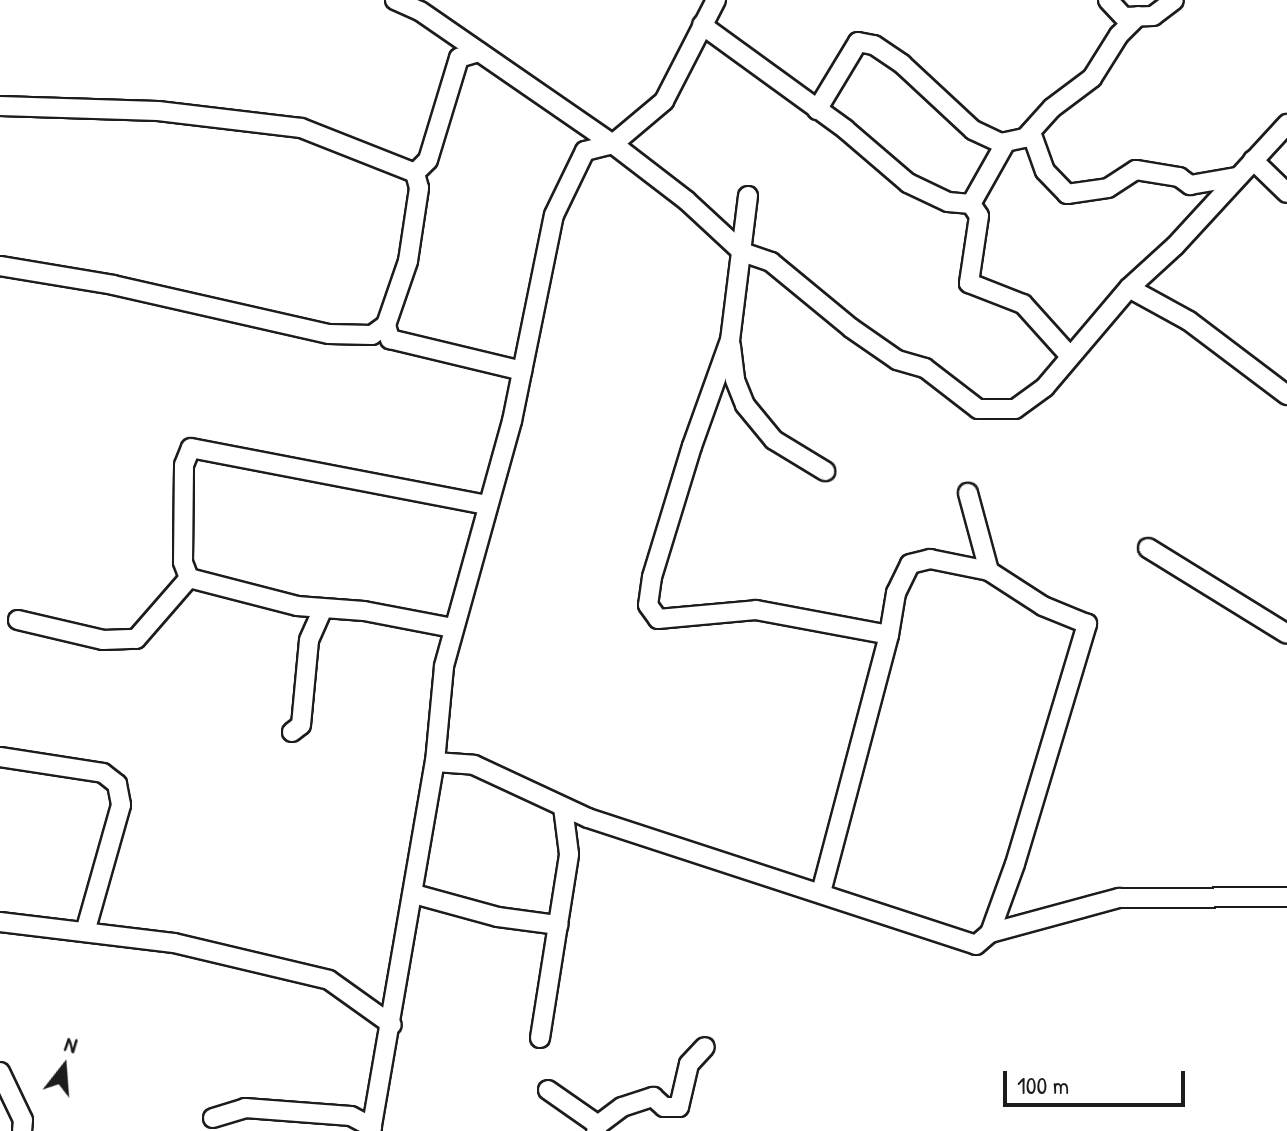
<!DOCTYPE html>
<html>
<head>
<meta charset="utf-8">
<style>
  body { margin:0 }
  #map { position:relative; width:1287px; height:1131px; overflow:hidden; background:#fff; font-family:"Patrick Hand",sans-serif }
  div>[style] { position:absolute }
  .roads { filter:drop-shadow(2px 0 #1c1c1c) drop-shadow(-2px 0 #1c1c1c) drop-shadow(0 2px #1c1c1c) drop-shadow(0 -2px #1c1c1c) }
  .minor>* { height:18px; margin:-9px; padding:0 9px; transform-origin:9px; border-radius:9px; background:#fff }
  span { translate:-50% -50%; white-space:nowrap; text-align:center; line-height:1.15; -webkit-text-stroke:8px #fff; paint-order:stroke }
  .north { position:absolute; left:24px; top:1027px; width:80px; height:80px; -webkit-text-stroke:6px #fff; paint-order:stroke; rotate:17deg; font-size:22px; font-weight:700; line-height:32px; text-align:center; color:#1c1c1c }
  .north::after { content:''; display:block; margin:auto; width:28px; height:36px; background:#1c1c1c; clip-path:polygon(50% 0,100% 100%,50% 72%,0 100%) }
  .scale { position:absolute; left:1003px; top:1071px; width:182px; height:36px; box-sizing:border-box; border:4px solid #1c1c1c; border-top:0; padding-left:10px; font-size:24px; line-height:28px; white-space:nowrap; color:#1c1c1c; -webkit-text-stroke:6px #fff; paint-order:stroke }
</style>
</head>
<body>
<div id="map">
  <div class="roads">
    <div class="minor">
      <i style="left:395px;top:0;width:27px;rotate:24deg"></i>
      <i style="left:420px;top:11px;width:234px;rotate:34.6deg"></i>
      <i style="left:613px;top:144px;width:93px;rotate:37.6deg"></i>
      <i style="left:687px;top:201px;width:75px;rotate:42.8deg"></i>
      <i style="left:742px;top:252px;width:31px;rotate:19deg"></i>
      <i style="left:771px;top:262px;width:104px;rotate:39.5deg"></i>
      <i style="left:851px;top:328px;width:56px;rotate:34.8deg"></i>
      <i style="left:897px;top:360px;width:29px;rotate:16deg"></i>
      <i style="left:925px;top:368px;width:67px;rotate:37.7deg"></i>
      <i style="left:978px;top:409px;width:37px"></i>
      <i style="left:1015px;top:409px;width:37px;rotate:-36deg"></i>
      <i style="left:1045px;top:387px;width:130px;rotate:-49.7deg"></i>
      <i style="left:1129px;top:288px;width:68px;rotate:28.8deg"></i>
      <i style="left:1189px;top:321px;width:123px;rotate:37.1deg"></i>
      <i style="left:1108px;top:0;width:23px;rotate:47deg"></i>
      <i style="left:1124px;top:17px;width:29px;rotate:-2deg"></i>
      <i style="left:1153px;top:16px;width:26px;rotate:-37deg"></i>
      <i style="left:702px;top:25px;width:177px;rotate:36deg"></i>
      <i style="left:845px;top:129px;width:83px;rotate:40.6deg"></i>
      <i style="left:908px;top:183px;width:44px;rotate:25.4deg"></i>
      <i style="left:948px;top:202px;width:23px;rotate:5deg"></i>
      <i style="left:971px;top:204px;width:14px;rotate:56deg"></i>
      <i style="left:979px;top:216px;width:68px;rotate:98.5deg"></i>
      <i style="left:969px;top:283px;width:58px;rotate:21.3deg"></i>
      <i style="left:1023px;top:304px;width:69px;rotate:48deg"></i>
      <i style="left:0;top:106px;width:158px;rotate:1.8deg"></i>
      <i style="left:158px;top:111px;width:144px;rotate:6.8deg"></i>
      <i style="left:301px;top:128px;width:123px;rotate:21.5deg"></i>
      <i style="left:817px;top:110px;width:79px;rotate:-58.9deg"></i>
      <i style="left:858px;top:42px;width:16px;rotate:11deg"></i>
      <i style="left:874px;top:45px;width:34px;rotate:34deg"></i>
      <i style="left:902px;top:64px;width:97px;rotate:42.9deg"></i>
      <i style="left:973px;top:130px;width:31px;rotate:25deg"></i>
      <i style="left:1001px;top:143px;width:25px;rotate:-12deg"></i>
      <i style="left:1025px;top:138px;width:40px;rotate:-48deg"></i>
      <i style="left:1052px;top:108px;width:50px;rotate:-36.9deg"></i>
      <i style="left:1092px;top:78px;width:51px;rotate:-57.9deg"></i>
      <i style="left:1119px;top:35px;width:27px;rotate:-45deg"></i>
      <i style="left:1031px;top:132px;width:41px;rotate:70.3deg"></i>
      <i style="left:1045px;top:171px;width:32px;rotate:46deg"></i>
      <i style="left:1067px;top:194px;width:41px;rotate:-8.3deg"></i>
      <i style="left:1108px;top:188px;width:33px;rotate:-33deg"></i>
      <i style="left:1136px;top:170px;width:44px;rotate:9.2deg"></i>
      <i style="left:1179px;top:177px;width:14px;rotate:36deg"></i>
      <i style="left:1190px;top:185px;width:48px;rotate:-9.7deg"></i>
      <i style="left:1253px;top:160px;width:47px;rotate:44.1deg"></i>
      <i style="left:748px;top:196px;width:145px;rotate:97.1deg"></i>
      <i style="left:730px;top:340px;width:113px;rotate:109.7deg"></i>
      <i style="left:692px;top:446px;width:137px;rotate:107deg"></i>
      <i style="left:652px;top:577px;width:28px;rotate:98deg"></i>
      <i style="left:648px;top:605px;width:17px;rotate:54deg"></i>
      <i style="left:658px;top:619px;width:98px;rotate:-5.2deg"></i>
      <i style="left:756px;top:610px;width:135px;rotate:10.6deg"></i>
      <i style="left:889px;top:635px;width:266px;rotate:104.8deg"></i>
      <i style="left:971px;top:204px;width:71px;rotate:-60.6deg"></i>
      <i style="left:0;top:266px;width:115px;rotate:9.5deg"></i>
      <i style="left:113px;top:285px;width:221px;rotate:12.8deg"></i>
      <i style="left:329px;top:334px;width:43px;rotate:1.3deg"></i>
      <i style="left:372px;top:335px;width:17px;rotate:-36deg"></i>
      <i style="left:386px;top:325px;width:68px;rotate:-71deg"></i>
      <i style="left:408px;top:261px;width:74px;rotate:-81.4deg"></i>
      <i style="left:419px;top:188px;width:16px;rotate:-105deg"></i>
      <i style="left:415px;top:173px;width:18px;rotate:-45deg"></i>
      <i style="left:428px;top:160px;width:107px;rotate:-73.1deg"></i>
      <i style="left:459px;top:58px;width:21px;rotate:-17deg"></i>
      <i style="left:1129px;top:288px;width:62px;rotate:-42.4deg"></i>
      <i style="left:1175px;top:246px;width:166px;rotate:-47.4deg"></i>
      <i style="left:386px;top:325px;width:15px;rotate:74deg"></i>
      <i style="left:390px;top:339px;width:136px;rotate:13.6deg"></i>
      <i style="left:731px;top:346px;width:34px;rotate:83deg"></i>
      <i style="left:735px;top:380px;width:27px;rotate:68deg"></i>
      <i style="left:745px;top:405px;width:45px;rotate:50.4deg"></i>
      <i style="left:774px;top:440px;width:60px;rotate:31.3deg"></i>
      <i style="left:1148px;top:548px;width:163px;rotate:31.7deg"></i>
      <i style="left:189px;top:578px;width:112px;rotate:14.5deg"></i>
      <i style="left:297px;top:606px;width:67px;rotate:4.3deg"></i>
      <i style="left:364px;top:611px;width:91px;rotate:10.8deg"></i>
      <i style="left:18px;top:620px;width:87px;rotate:13.2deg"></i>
      <i style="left:103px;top:640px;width:33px;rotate:-2deg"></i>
      <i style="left:136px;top:639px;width:81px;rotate:-49deg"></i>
      <i style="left:189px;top:578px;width:17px;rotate:-111deg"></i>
      <i style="left:183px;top:562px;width:97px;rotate:-89.4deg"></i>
      <i style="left:184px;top:465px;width:18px;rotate:-68deg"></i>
      <i style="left:191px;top:448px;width:302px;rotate:10.9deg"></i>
      <i style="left:889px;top:635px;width:43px;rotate:-80.5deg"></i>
      <i style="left:896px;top:593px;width:32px;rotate:-64deg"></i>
      <i style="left:910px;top:564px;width:21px;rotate:-14deg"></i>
      <i style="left:930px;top:559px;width:60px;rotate:11.5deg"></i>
      <i style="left:292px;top:732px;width:11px;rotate:-38deg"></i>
      <i style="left:301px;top:725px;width:85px;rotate:-84.6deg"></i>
      <i style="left:309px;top:640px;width:34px;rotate:-66deg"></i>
      <i style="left:0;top:757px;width:104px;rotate:8.8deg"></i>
      <i style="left:103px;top:773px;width:18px;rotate:38deg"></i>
      <i style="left:117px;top:784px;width:21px;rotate:79deg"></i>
      <i style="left:121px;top:805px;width:132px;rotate:105.8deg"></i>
      <i style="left:435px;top:762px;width:39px;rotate:4deg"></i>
      <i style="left:474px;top:765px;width:126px;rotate:24.9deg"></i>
      <i style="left:588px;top:818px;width:408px;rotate:18.1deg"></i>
      <i style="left:976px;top:945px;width:18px;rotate:-41deg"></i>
      <i style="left:990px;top:933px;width:73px;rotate:-70.1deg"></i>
      <i style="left:1015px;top:864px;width:251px;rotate:-73.3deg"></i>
      <i style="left:1087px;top:624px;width:48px;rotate:-157.8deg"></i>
      <i style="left:1043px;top:606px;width:64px;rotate:-147.1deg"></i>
      <i style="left:989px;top:571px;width:81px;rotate:-105.1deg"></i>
      <i style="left:414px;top:894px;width:87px;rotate:15.3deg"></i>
      <i style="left:498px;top:917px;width:61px;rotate:7.6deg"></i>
      <i style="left:0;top:922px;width:175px;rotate:6.9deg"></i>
      <i style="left:174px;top:943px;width:159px;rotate:13.4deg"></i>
      <i style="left:329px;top:980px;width:77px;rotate:35.5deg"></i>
      <i style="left:990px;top:933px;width:134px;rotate:-15.2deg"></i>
      <i style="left:1119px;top:898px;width:168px;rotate:-0.3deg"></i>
      <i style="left:540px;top:1038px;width:186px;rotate:-81deg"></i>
      <i style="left:569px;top:854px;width:47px;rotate:-97.3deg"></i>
      <i style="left:0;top:1072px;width:53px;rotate:64.4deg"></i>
      <i style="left:23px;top:1120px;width:11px;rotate:95deg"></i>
      <i style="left:548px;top:1090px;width:61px;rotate:35deg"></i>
      <i style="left:598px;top:1125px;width:6px;rotate:108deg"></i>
      <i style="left:213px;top:1118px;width:34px;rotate:-17deg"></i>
      <i style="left:245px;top:1108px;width:106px;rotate:4.3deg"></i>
      <i style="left:351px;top:1116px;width:24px;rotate:28deg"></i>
      <i style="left:598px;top:1125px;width:30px;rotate:-37deg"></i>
      <i style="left:622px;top:1107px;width:33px;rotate:-18deg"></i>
      <i style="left:653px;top:1097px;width:15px;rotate:42deg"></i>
      <i style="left:664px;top:1107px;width:15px"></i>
      <i style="left:679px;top:1107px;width:44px;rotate:-76.9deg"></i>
      <i style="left:689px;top:1064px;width:23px;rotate:-47deg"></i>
      <i style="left:371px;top:1131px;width:375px;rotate:-80.2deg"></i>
      <i style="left:435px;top:762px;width:96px;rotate:-84.6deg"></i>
      <i style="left:444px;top:666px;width:254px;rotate:-74.5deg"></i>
      <i style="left:512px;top:421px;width:210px;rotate:-78.5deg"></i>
      <i style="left:554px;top:215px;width:71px;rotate:-64.2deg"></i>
      <i style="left:585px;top:151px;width:29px;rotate:-14deg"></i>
      <i style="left:613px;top:144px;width:67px;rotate:-40.1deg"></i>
      <i style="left:664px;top:101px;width:114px;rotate:-62.8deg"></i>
    </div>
  </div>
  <div class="north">N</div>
  <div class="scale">100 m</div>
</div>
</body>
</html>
